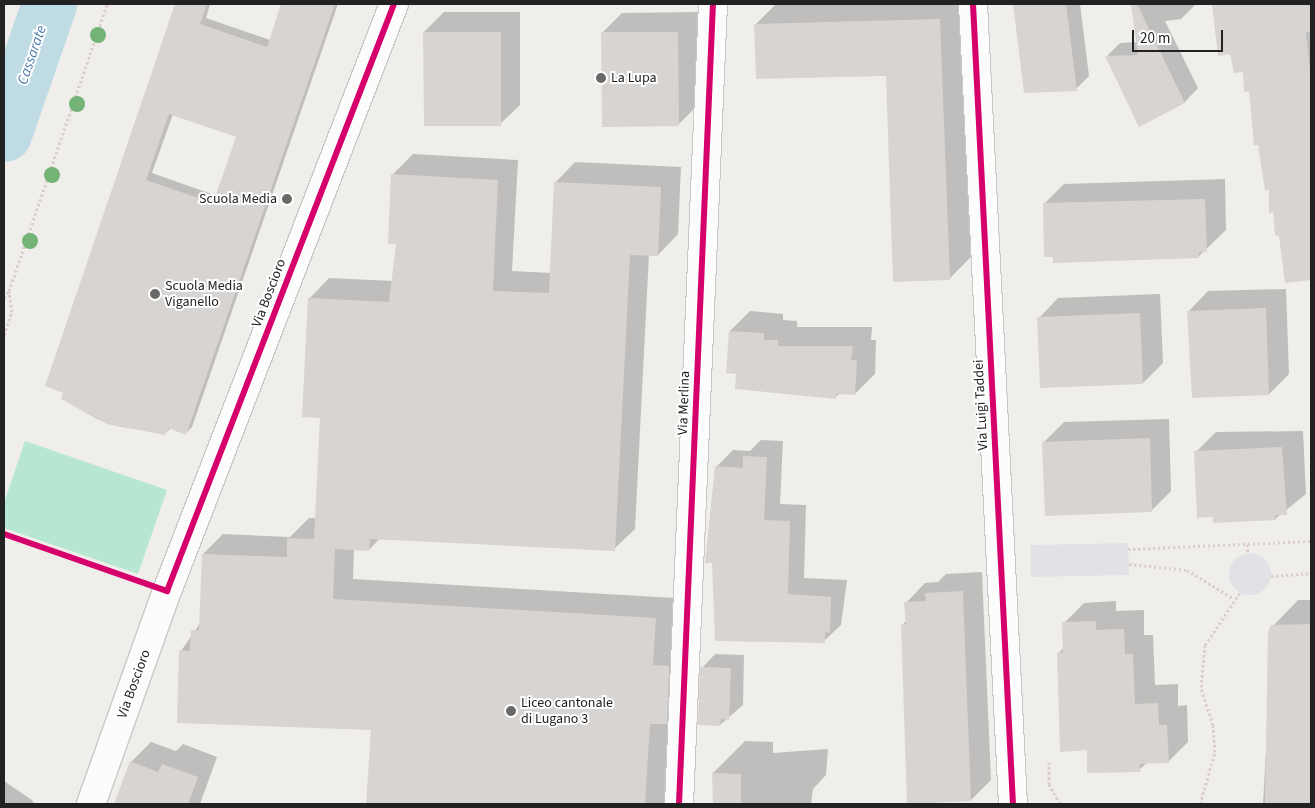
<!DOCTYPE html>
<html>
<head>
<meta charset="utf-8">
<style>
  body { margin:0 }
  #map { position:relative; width:1315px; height:808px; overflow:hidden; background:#f0eeeb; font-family:"Source Sans 3",sans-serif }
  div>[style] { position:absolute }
  .pitch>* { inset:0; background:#b7e6d2 }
  .plaza>* { inset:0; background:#e2e1e5 }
  .round { border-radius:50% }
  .shadow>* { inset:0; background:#0003 }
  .river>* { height:55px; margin:-27.5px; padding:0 27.5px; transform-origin:27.5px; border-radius:27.5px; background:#bfdbe3 }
  .building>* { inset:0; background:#d7d4d2 }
  .path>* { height:3px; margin-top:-1.5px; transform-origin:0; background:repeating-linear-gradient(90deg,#dccecd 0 2.5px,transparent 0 5px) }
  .roads { filter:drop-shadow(1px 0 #c9c8c7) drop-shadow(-1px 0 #c9c8c7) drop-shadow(0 1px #c9c8c7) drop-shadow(0 -1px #c9c8c7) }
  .minor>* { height:28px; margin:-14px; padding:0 14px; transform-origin:14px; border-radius:14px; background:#fdfcfc }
  .cycleway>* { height:6px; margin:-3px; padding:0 3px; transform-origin:3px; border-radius:3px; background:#d6006c }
  .trees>* { width:16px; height:16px; margin:-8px; border-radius:50%; background:#73b476 }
  .dots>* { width:14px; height:14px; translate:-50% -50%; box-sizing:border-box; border:2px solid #fff; border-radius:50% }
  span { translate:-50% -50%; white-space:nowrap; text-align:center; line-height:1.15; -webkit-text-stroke:4px #fff; paint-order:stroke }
  .poi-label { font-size:14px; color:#222 }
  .left { translate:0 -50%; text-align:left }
  .right { translate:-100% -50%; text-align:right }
  .street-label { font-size:14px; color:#222 }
  .water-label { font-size:15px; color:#4a7aab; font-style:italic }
  .frame { position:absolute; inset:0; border:5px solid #222; pointer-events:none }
  .scale { position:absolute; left:1132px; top:30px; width:91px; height:22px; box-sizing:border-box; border:2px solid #222; border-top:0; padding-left:6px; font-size:15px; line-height:18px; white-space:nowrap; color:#222; -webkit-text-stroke:4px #fff; paint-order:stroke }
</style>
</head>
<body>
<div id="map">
  <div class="pitch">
    <i style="clip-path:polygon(25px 441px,167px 490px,138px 574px,4px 528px,4px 503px)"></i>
  </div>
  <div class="plaza">
    <i style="clip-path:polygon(1128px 543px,1129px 575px,1031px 577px,1030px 545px)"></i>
    <i class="round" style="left:1229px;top:553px;width:42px;height:42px"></i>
  </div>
  <div class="shadow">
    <i style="clip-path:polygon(evenodd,178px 4px,210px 4px,206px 18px,270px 40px,283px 4px,338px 4px,192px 427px,186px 433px,171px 428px,165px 433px,121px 427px,95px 418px,63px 399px,65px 392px,47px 385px,178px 4px,173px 114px,238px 136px,217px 196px,152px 173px,173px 114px)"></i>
    <i style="clip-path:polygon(776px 4px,965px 4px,974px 254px,949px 279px,887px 74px,755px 25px)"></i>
    <i style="clip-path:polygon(1014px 4px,1080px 4px,1089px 76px,1076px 89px,1025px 92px)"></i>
    <i style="clip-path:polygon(1125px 4px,1195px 5px,1181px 19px,1165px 21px,1198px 88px,1185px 102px,1139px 126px,1106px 57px,1120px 43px,1137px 42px,1132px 4px)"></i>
    <i style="clip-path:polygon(1215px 4px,1311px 4px,1311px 279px,1274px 211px,1250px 90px)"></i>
    <i style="clip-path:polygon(444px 12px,520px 12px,520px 105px,500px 124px,424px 32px)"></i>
    <i style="clip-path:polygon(698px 12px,698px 105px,678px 125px,602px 33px,622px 13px)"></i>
    <i style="clip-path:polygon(413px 154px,518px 160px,512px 271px,551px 273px,555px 183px,575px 162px,681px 167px,678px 234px,658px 255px,649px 254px,635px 529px,614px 549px,380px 538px,369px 550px,354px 549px,353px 579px,675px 598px,687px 703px,668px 721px,664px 804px,368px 804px,372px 729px,181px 651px,201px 622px,203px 554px,223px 534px,290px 537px,309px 518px,316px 518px,321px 417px,309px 299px,329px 278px,393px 281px,397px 243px,393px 174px)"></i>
    <i style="clip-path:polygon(1225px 179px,1226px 230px,1198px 257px,1044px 204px,1064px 184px)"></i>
    <i style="clip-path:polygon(1286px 289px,1289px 374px,1269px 394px,1189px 311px,1208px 291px)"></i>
    <i style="clip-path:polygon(1160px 294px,1163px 363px,1143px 383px,1039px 318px,1058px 298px)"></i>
    <i style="clip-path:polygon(750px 311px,783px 314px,783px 320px,797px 321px,797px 327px,872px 327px,871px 340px,876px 340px,875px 374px,855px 394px,840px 393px,835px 398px,737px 373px,730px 331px)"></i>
    <i style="clip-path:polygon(1169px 419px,1171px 491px,1151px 511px,1044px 442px,1064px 422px)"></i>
    <i style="clip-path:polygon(1303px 431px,1306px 494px,1275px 519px,1196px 452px,1216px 432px)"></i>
    <i style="clip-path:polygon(761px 440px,783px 441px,780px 504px,806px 505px,804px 578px,847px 580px,841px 625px,824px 641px,716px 640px,716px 467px,733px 450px,750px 451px)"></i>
    <i style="clip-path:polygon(982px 572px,991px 780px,971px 800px,909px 804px,902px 625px,907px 620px,906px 603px,925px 583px,938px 582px,946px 574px)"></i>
    <i style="clip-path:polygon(1298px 600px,1311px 600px,1311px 804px,1263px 804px,1273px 626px)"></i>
    <i style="clip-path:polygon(1116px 601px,1116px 611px,1144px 610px,1144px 635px,1153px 635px,1155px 685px,1178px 684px,1178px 706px,1187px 705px,1188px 742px,1168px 762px,1147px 763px,1139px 770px,1088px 749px,1059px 653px,1064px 647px,1064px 623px,1084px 603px)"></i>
    <i style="clip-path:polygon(715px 654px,744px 655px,743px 705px,720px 725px,702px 668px)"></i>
    <i style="clip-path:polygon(745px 741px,773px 742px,773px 753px,828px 749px,826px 775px,813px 789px,811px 804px,713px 804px,713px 773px)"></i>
    <i style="clip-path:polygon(151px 742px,176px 751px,183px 744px,217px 757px,200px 804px,115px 804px,131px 762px)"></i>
    <i style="clip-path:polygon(4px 781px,32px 800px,34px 804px,4px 804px)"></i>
  </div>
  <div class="river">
    <i style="left:4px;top:134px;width:138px;rotate:-70.9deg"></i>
  </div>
  <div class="building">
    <i style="clip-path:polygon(evenodd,175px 4px,207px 4px,200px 24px,267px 47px,281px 4px,335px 4px,186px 435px,168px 428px,165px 435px,107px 424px,61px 399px,63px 393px,45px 386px,175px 4px,169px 114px,236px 137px,213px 203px,146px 180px,169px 114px)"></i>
    <i style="clip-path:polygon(1013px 4px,1066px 4px,1077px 91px,1024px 93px)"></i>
    <i style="clip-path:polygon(1131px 4px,1137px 4px,1185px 103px,1139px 127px,1105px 56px,1138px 55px)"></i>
    <i style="clip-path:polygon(1212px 4px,1310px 4px,1311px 32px,1306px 32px,1311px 81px,1311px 280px,1285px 283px,1279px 236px,1275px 235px,1273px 212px,1269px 213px,1269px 190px,1265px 190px,1258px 145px,1254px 145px,1249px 91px,1244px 92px,1243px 72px,1234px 73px,1230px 54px,1218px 56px)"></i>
    <i style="clip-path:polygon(940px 19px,950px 280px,893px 282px,886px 76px,756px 79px,754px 24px)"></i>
    <i style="clip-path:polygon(423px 32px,501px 32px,501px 126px,424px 126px)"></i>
    <i style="clip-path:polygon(601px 32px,678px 32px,679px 126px,602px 127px)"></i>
    <i style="clip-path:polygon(391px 174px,498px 180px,493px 291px,549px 293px,554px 182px,661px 187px,658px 256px,630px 255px,615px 551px,370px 539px,369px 551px,335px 549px,333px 599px,656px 618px,653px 665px,669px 666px,667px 724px,650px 724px,645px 804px,366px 804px,371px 730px,177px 723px,179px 650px,190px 651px,191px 630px,199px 630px,202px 554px,287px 557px,287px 538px,314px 539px,320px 418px,302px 417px,308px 298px,389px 302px,396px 244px,388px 244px)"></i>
    <i style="clip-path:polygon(1205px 199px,1207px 252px,1199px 252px,1199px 258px,1053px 263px,1053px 257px,1044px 257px,1043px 203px)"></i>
    <i style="clip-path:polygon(1266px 308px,1269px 395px,1192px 398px,1187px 311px)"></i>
    <i style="clip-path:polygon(1140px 313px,1143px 384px,1040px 388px,1037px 317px)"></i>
    <i style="clip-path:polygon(729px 331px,764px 333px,764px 340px,778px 340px,778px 346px,853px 346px,851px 360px,857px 360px,855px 395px,836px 394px,836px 399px,735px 389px,736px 374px,726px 373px)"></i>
    <i style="clip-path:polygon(1150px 438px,1152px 512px,1045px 516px,1042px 442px)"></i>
    <i style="clip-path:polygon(1282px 447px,1287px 515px,1275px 515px,1276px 520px,1213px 523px,1213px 517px,1197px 518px,1194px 451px)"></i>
    <i style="clip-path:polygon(743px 456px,767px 457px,764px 520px,790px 521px,788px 594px,831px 597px,830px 633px,825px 632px,825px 643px,715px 641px,712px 563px,705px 563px,715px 466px,743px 468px)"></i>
    <i style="clip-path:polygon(963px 591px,971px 801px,907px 804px,901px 624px,906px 624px,904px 602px,926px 601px,925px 593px)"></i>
    <i style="clip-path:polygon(1096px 621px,1096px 630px,1124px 629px,1125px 654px,1133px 654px,1135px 704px,1158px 703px,1159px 725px,1167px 725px,1169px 763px,1140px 764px,1140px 772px,1087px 773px,1087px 750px,1060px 752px,1057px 653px,1063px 653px,1062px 622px)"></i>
    <i style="clip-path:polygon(1311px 624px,1311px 804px,1265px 804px,1268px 632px,1271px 625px)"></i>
    <i style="clip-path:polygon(700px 667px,731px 668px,729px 720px,721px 719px,720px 726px,698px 725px)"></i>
    <i style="clip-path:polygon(130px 761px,158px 772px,162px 764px,198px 777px,188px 804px,114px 804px)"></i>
    <i style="clip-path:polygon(712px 773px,741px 774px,741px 804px,713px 804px)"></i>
  </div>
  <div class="path">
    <i style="left:4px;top:298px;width:9px;rotate:-54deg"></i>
    <i style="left:4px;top:335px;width:24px;rotate:-71deg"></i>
    <i style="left:12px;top:312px;width:21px;rotate:-98deg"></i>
    <i style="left:9px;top:291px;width:303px;rotate:-71.1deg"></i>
    <i style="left:4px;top:534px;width:144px;rotate:19.4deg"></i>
    <i style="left:1247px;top:544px;width:10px;rotate:84deg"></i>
    <i style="left:1128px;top:549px;width:183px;rotate:-2.5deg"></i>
    <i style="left:1129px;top:564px;width:58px;rotate:5.9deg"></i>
    <i style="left:1187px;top:570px;width:55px;rotate:31.7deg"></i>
    <i style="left:1271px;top:576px;width:40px;rotate:-4.3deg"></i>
    <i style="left:1049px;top:762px;width:22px;rotate:90deg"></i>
    <i style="left:1049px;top:784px;width:23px;rotate:61deg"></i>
    <i style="left:1200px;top:804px;width:54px;rotate:-73.9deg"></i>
    <i style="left:1215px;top:752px;width:27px;rotate:-94deg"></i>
    <i style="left:1213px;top:725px;width:40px;rotate:-108deg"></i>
    <i style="left:1201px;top:687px;width:42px;rotate:-84.6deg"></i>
    <i style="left:1205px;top:645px;width:63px;rotate:-56.1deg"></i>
  </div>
  <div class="roads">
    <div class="minor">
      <i style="left:973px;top:4px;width:801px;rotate:87.14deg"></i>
      <i style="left:91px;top:804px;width:226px;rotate:-70.4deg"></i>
      <i style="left:167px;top:591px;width:629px;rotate:-68.86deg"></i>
      <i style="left:679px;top:804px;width:801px;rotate:-87.57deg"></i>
    </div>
  </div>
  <div class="cycleway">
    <i style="left:973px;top:4px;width:801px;rotate:87.14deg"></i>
    <i style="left:4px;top:534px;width:173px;rotate:19.3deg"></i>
    <i style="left:167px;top:591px;width:629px;rotate:-68.86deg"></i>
    <i style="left:679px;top:804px;width:801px;rotate:-87.57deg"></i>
  </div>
  <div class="trees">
    <i style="left:98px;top:35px"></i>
    <i style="left:77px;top:104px"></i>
    <i style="left:52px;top:175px"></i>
    <i style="left:30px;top:241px"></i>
  </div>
  <div class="dots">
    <i style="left:601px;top:78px;background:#6a6968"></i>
    <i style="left:287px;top:199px;background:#6a6968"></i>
    <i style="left:155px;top:294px;background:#6a6968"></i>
    <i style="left:511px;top:711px;background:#6a6968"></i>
  </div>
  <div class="poi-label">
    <span class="left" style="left:611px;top:78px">La Lupa</span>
    <span class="right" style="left:277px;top:199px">Scuola Media</span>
    <span class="left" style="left:165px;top:294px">Scuola Media<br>Viganello</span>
    <span class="left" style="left:521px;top:711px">Liceo cantonale<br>di Lugano 3</span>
  </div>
  <div class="street-label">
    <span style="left:269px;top:293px;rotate:-69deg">Via Boscioro</span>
    <span style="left:684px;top:403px;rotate:-88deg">Via Merlina</span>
    <span style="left:981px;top:405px;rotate:-93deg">Via Luigi Taddei</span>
    <span style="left:134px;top:684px;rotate:-70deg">Via Boscioro</span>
  </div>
  <div class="water-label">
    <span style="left:32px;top:55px;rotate:-71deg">Cassarate</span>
  </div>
  <div class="frame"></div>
  <div class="scale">20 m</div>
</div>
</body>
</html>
